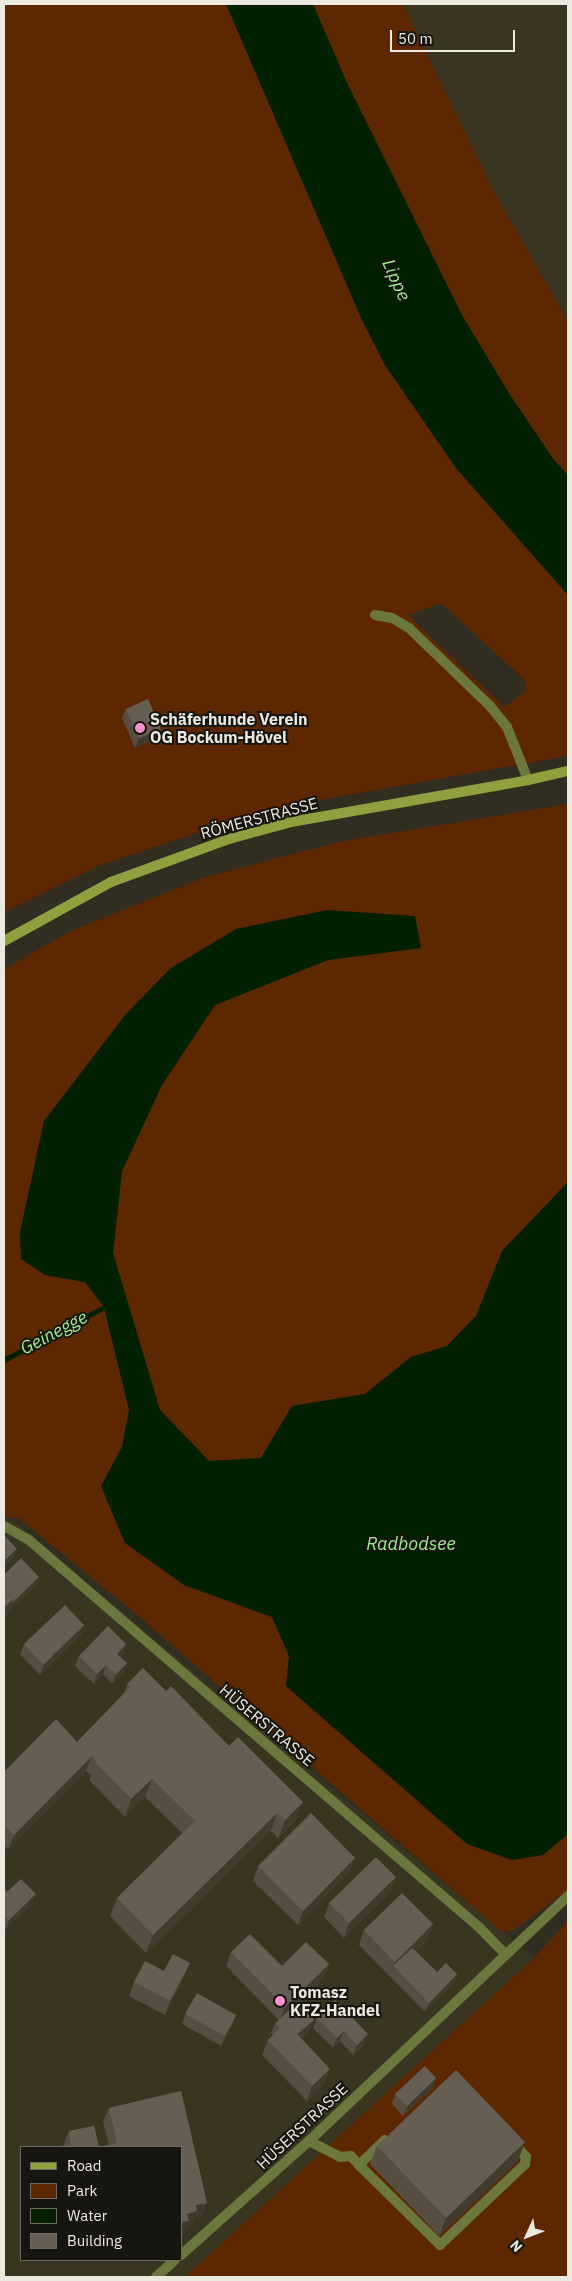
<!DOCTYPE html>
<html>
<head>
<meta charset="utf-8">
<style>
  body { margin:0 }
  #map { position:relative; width:572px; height:2281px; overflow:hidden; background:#312d20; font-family:"IBM Plex Sans",sans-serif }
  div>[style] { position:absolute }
  .built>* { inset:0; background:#3a3521 }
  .green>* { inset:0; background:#5d2700 }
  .water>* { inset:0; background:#012000 }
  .stream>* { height:5px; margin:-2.5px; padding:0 2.5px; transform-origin:2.5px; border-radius:2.5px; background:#012000 }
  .lane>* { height:10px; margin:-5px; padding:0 5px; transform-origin:5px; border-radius:5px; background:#6c773d }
  .street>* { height:10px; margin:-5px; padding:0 5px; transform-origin:5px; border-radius:5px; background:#6c773d }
  .secondary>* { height:10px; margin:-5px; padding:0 5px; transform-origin:5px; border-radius:5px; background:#90a03f }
  .wall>* { inset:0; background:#564e42 }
  .shaded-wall>* { inset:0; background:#413a2d }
  .building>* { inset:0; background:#665e53 }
  .dots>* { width:14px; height:14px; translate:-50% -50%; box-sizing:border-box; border:2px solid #17150f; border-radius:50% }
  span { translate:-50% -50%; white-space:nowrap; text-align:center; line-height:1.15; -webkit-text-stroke:4px #17150f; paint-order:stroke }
  .poi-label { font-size:16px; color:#ece9e1; font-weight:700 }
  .left { translate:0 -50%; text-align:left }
  .street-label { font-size:16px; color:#ece9e1 }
  .water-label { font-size:18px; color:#9def8d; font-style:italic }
  .frame { position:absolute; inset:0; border:5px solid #ece9e1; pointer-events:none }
  .legend { position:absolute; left:20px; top:2146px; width:162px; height:115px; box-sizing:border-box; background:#17150f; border:1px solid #6c6a63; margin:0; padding:6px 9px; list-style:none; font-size:15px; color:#ece9e1 }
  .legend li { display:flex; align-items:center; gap:10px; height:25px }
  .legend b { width:25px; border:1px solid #6c6a63 }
  .north { position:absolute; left:502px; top:2211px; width:50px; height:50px; -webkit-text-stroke:4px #17150f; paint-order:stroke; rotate:227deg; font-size:14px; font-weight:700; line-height:20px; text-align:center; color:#ece9e1 }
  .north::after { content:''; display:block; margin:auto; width:18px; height:22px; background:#ece9e1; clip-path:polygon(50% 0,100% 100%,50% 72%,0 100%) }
  .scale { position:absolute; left:390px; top:30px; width:125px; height:22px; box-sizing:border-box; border:2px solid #ece9e1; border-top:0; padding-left:6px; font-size:15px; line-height:18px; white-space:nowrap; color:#ece9e1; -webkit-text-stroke:4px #17150f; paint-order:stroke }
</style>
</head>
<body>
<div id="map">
  <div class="built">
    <i style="clip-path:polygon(403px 4px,568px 4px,568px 321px,493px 190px)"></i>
    <i style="clip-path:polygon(evenodd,4px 1518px,14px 1521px,534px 1958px,185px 2277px,4px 2277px,4px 1518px,21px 2147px,181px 2147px,181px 2260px,21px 2260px,21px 2147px)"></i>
  </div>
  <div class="green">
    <i style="clip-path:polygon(evenodd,4px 4px,226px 4px,362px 320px,385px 365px,456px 468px,568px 595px,568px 756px,297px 804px,227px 823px,101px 865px,4px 912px,4px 4px,441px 603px,525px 680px,526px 691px,504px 707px,408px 615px,441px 603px)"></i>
    <i style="clip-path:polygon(313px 4px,403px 4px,493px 190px,568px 321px,568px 475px,554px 460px,510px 395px,462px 315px,347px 83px)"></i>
    <i style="clip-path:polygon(568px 804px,568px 1182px,502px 1251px,476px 1316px,447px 1346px,411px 1357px,365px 1394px,292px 1406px,261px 1458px,209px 1461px,160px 1410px,113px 1253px,122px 1171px,162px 1085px,215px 1005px,328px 960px,421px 948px,415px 916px,126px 1014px,91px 1061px,30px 1193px,20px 1232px,45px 1275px,85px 1282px,104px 1307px,129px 1410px,122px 1447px,101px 1486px,184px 1585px,272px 1617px,289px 1656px,286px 1686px,543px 1855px,568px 1834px,568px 1890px,511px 1932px,501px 1931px,134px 1612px,20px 1519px,4px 1516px,4px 969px,71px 931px,205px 877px,343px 841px)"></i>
    <i style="clip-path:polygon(568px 1921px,568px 2277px,185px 2277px,534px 1958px)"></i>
  </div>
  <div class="water">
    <i style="clip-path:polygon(226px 4px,313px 4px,347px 83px,462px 315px,510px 395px,554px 460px,568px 475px,568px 595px,456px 468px,385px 365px,362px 320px)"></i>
    <i style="clip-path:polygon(327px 910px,415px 916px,421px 948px,328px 960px,215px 1005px,162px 1085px,122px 1171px,113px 1253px,160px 1410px,209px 1461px,261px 1458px,292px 1406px,365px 1394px,411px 1357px,447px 1346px,476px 1316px,502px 1251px,568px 1182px,568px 1834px,543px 1855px,512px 1860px,467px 1844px,286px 1686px,289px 1656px,272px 1617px,184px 1585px,125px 1543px,101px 1486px,122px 1447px,129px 1410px,104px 1307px,85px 1282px,45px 1275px,21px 1259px,20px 1232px,44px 1121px,126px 1014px,171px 968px,236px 929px)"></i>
  </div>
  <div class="stream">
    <i style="left:4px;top:1360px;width:113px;rotate:-27.9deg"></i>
  </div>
  <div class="lane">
    <i style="left:375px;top:615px;width:17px;rotate:10deg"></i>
    <i style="left:392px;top:618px;width:20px;rotate:30deg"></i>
    <i style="left:409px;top:628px;width:112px;rotate:43.9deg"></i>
    <i style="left:490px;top:706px;width:27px;rotate:51deg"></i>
    <i style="left:507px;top:727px;width:57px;rotate:68.4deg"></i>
    <i style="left:309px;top:2141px;width:35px;rotate:27deg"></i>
    <i style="left:340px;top:2157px;width:11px;rotate:-5deg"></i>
    <i style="left:351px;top:2156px;width:12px;rotate:48deg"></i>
    <i style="left:359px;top:2165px;width:36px;rotate:-44deg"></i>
    <i style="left:359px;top:2165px;width:114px;rotate:44.6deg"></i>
    <i style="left:440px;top:2245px;width:117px;rotate:-43.6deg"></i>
    <i style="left:525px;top:2164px;width:7px;rotate:-82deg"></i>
    <i style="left:526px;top:2157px;width:21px;rotate:-133deg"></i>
  </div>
  <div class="street">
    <i style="left:4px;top:1526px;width:29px;rotate:29deg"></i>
    <i style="left:29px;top:1540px;width:595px;rotate:40.71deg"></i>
    <i style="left:480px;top:1928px;width:36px;rotate:46deg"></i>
    <i style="left:181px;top:2255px;width:171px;rotate:-41.7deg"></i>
    <i style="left:309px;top:2141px;width:357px;rotate:-43.4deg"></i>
    <i style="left:156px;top:2277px;width:25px;rotate:-42deg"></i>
  </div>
  <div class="secondary">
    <i style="left:4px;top:941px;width:122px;rotate:-28.9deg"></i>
    <i style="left:111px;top:882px;width:126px;rotate:-20deg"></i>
    <i style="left:229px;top:839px;width:64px;rotate:-15.3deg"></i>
    <i style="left:291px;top:822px;width:241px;rotate:-10deg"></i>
    <i style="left:528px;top:780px;width:41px;rotate:-12.7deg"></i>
  </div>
  <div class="wall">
    <i style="clip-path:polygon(126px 709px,161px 729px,157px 738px,135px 748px,122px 718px)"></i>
    <i style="clip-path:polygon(84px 1625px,81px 1635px,40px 1675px,20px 1654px,24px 1644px)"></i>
    <i style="clip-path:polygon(126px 1644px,123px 1654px,120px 1657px,127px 1663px,123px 1673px,112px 1684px,103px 1674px,94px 1684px,75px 1666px,79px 1656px)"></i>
    <i style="clip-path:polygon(127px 1684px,166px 1691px,229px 1746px,303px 1802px,296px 1820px,278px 1838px,271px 1831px,146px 1953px,110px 1916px,117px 1898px,182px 1833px,145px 1797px,125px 1817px,89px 1780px,91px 1775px,86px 1771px,8px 1849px,4px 1845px,4px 1772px,77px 1742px,124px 1694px)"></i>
    <i style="clip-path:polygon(258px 1866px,350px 1872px,298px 1925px,253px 1881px)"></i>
    <i style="clip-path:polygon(4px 1888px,7px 1892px,32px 1904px,5px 1930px,4px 1929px)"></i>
    <i style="clip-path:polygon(391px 1892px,344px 1938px,324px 1917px,329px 1903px)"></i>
    <i style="clip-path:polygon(364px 1930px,428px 1939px,416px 1951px,437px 1972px,457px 1974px,454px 1984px,425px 2012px,359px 1945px)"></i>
    <i style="clip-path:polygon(231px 1952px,282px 1966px,329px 1964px,323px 1979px,298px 2004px,314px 2020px,310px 2029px,301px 2038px,325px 2083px,307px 2101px,262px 2055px,268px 2040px,273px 2035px,271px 2033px,275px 2024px,279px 2020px,226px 1966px)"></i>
    <i style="clip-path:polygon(190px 1963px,184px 1977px,165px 2015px,129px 1996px,134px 1982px,164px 1971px)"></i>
    <i style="clip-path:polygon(335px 2000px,364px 2044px,353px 2055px,340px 2041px,333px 2048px,313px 2028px,317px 2018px)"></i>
    <i style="clip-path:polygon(185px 2014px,236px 2015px,233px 2024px,221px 2046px,182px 2024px)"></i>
    <i style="clip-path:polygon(436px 2078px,433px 2088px,403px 2116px,392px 2104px,395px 2094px)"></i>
    <i style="clip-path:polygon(181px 2091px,207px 2203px,201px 2217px,194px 2219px,192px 2226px,186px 2227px,183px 2235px,181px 2236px,181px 2147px,64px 2147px,63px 2146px,69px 2131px,94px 2126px,99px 2147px,109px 2145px,103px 2122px,109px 2108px)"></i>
    <i style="clip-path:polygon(377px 2146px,518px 2161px,439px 2236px,370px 2164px)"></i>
  </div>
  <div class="shaded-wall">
    <i style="clip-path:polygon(161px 729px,157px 738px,135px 748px,139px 738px)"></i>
    <i style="clip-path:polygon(17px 1549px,13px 1559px,4px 1568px,4px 1561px)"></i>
    <i style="clip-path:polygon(39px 1577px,35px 1587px,8px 1613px,12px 1603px)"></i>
    <i style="clip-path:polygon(13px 1599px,8px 1613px,4px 1618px,4px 1608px)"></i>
    <i style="clip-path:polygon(84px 1625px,81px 1635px,40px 1675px,43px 1665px)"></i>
    <i style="clip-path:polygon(126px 1644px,123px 1654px,113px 1663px,117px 1654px)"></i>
    <i style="clip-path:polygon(127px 1663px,123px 1673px,112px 1684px,116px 1674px)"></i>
    <i style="clip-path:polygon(106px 1665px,103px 1674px,94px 1684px,97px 1674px)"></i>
    <i style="clip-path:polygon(92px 1756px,86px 1771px,8px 1849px,14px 1835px)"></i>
    <i style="clip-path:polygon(152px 1779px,145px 1797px,125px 1817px,131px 1799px)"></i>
    <i style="clip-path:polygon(303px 1802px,296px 1820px,278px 1838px,285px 1820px)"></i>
    <i style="clip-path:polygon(277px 1813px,271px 1831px,146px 1953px,153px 1935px)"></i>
    <i style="clip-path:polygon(355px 1858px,350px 1872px,298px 1925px,303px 1911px)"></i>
    <i style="clip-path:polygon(396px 1877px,391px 1892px,344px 1938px,349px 1923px)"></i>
    <i style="clip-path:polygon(36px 1894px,32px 1904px,5px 1930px,9px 1920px)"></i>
    <i style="clip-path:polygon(433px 1924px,428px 1939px,396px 1970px,393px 1966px,390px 1976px,395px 1962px)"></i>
    <i style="clip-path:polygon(190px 1963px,184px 1977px,165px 2015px,170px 2001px)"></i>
    <i style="clip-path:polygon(329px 1964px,323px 1979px,280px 2021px,285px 2007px)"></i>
    <i style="clip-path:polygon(457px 1974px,454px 1984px,425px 2012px,429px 2003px)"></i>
    <i style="clip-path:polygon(236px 2015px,233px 2024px,221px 2046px,225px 2036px)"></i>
    <i style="clip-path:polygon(314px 2020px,310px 2029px,290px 2047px,294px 2037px)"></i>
    <i style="clip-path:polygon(344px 2031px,340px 2041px,333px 2048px,337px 2038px)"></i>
    <i style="clip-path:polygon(368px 2034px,364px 2044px,353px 2055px,357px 2045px)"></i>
    <i style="clip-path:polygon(330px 2069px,325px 2083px,307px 2101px,312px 2086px)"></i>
    <i style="clip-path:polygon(436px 2078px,433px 2088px,403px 2116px,407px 2106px)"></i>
    <i style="clip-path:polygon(525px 2142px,518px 2161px,439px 2236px,446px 2218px)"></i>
    <i style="clip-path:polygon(207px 2203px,201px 2217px,194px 2219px,192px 2226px,186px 2227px,183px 2235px,181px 2236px,181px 2222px,187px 2214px,196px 2205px)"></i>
  </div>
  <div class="building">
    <i style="clip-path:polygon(148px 699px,161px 729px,139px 738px,126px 709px)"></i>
    <i style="clip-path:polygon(4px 1535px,17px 1549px,4px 1561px)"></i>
    <i style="clip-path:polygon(21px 1558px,39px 1577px,12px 1603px,13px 1599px,4px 1589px,4px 1575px)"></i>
    <i style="clip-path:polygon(4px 1589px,13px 1599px,4px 1608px)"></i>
    <i style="clip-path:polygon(65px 1605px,84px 1625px,43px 1665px,24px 1644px)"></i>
    <i style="clip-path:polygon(108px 1626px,126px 1644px,117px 1654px,127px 1663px,116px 1674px,106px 1665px,97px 1674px,79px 1656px)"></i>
    <i style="clip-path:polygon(143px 1668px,166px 1691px,96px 1761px,92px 1756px,14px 1835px,4px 1825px,4px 1772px,56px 1719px,77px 1742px,130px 1687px,127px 1684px)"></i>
    <i style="clip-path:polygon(171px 1686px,229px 1746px,238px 1737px,303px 1802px,285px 1820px,277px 1813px,153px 1935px,117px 1898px,195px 1821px,152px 1779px,131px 1799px,95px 1762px)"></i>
    <i style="clip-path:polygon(311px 1813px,355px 1858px,303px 1911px,258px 1866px)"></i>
    <i style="clip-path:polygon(376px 1857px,396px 1877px,349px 1923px,329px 1903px)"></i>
    <i style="clip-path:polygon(21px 1879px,36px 1894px,9px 1920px,4px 1915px,4px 1888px,7px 1892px)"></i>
    <i style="clip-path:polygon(402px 1893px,433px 1924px,395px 1962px,364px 1930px)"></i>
    <i style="clip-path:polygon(250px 1934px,282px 1966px,306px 1942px,329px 1964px,285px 2007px,231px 1952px)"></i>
    <i style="clip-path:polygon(412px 1948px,437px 1972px,446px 1963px,457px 1974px,429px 2003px,393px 1966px)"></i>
    <i style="clip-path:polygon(173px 1954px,190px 1963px,170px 2001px,134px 1982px,145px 1961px,164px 1971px)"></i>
    <i style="clip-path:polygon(197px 1993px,236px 2015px,225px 2036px,185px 2014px)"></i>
    <i style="clip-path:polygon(335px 2000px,368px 2034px,357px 2045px,344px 2031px,337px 2038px,317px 2018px)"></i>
    <i style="clip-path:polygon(297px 2002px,314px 2020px,297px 2034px,286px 2022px,280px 2028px,275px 2024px)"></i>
    <i style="clip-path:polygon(286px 2022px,330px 2069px,312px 2086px,268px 2040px)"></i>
    <i style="clip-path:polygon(425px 2066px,436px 2078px,407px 2106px,395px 2094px)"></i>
    <i style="clip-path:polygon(456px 2070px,525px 2142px,446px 2218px,377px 2146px)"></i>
    <i style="clip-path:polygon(181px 2091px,207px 2203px,196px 2205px,197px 2211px,187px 2214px,189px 2221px,181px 2222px,181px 2147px,71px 2147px,69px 2131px,94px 2126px,99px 2147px,117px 2143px,109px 2108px)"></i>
  </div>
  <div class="dots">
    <i style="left:140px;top:728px;background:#f690d0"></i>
    <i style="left:280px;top:2001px;background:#f690d0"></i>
  </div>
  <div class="poi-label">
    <span class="left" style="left:150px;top:728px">Schäferhunde Verein<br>OG Bockum-Hövel</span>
    <span class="left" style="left:290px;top:2001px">Tomasz<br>KFZ-Handel</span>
  </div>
  <div class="street-label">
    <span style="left:259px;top:818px;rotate:-15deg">RÖMERSTRASSE</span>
    <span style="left:267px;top:1725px;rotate:40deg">HÜSERSTRASSE</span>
    <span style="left:302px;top:2126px;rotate:-43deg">HÜSERSTRASSE</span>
  </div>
  <div class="water-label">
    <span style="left:396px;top:280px;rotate:66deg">Lippe</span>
    <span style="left:54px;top:1333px;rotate:-28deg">Geinegge</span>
    <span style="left:411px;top:1544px">Radbodsee</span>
  </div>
  <div class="frame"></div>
  <ul class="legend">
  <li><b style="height:6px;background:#90a03f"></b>Road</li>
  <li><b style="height:14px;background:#5d2700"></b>Park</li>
  <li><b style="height:14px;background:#012000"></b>Water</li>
  <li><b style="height:14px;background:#665e53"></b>Building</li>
  </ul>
  <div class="north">N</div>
  <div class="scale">50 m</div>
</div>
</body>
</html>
